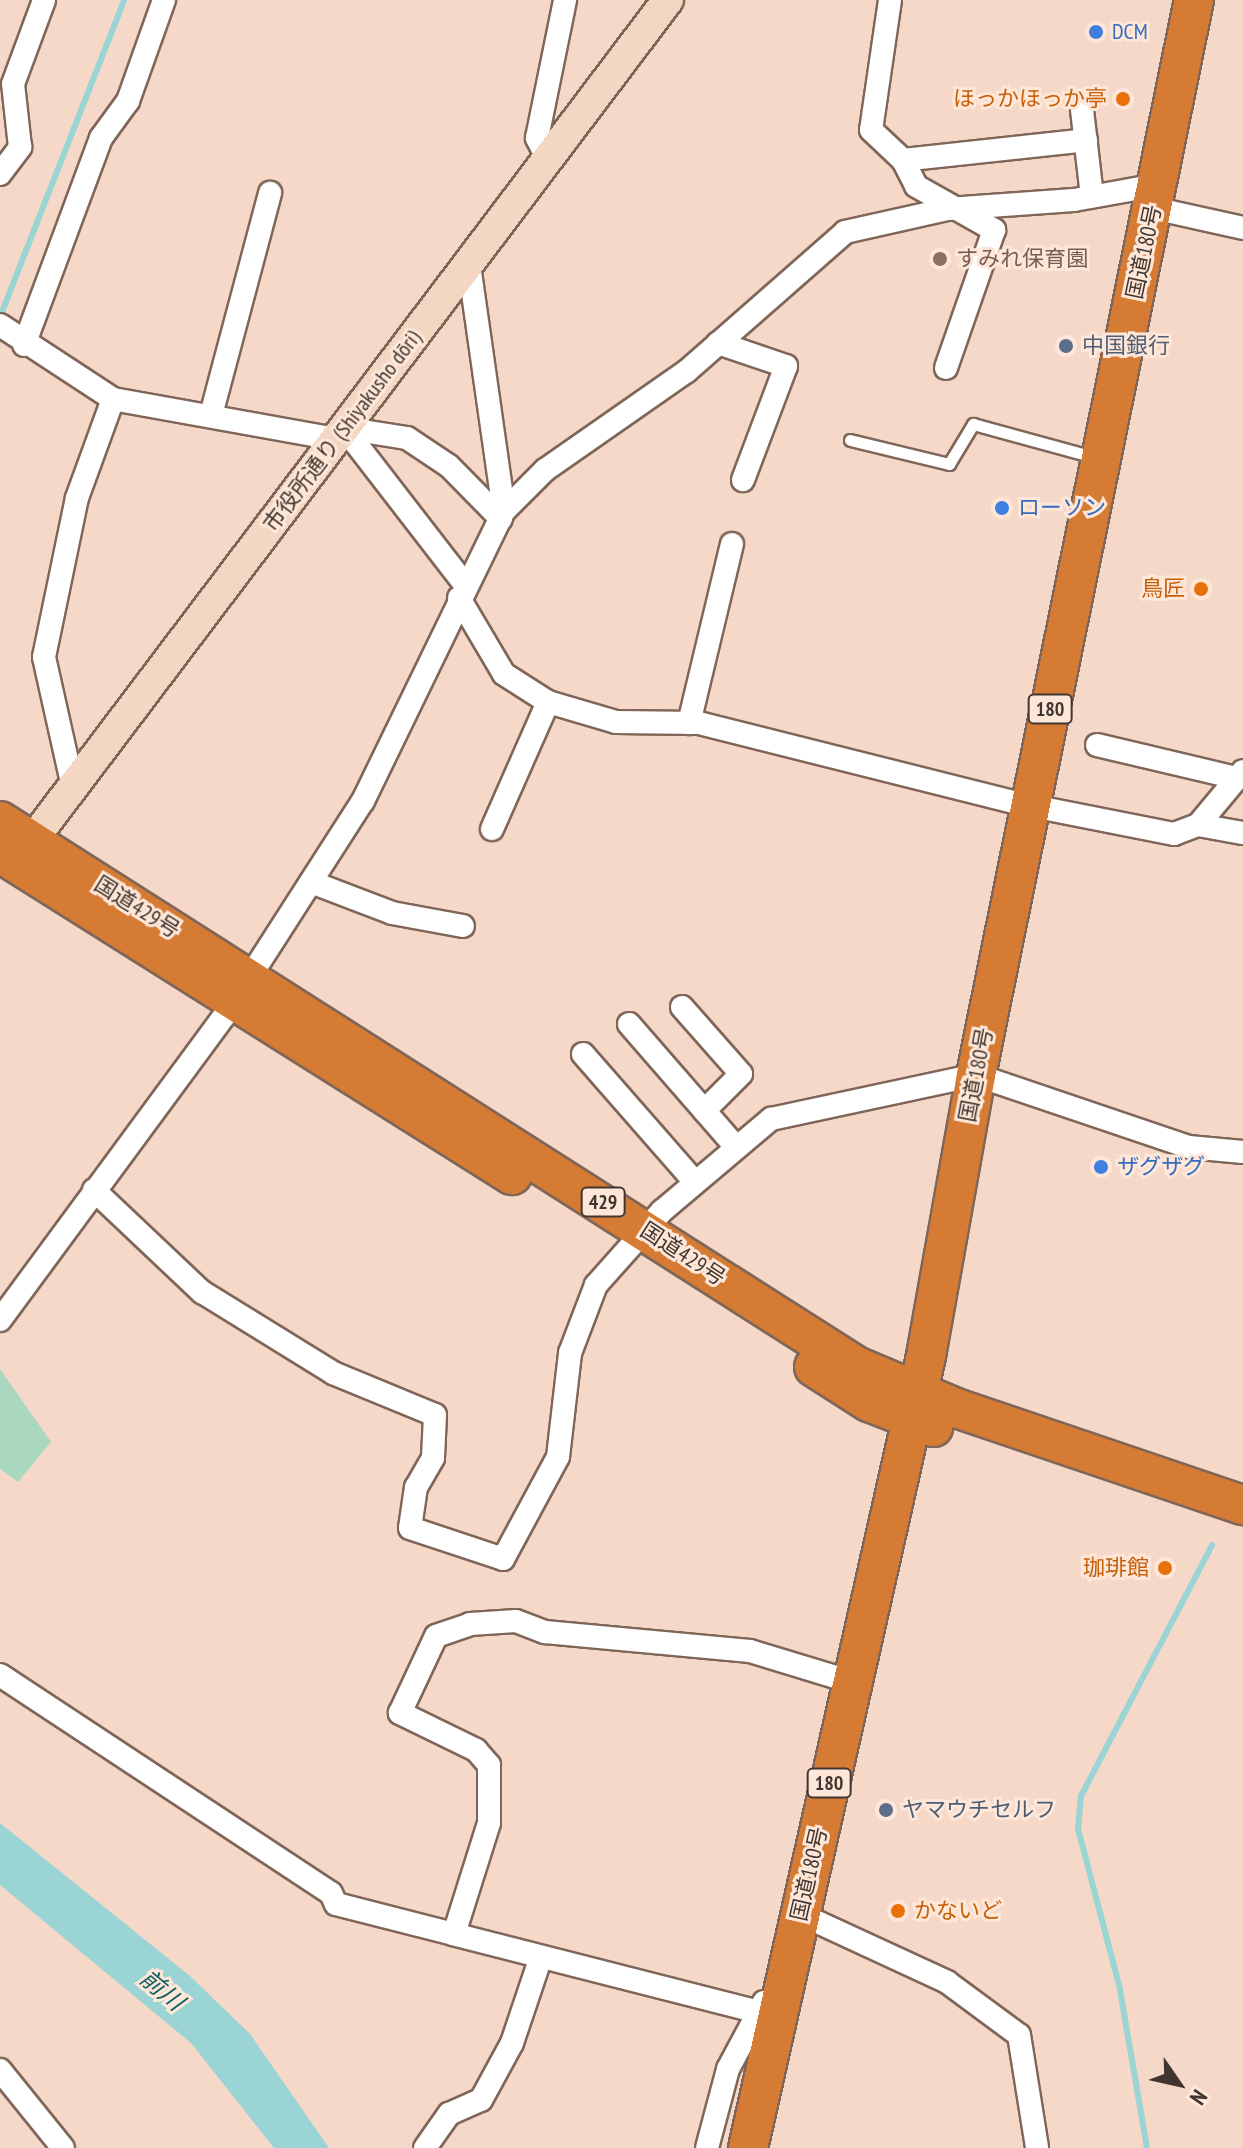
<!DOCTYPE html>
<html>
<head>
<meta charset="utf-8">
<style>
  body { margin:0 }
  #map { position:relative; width:1243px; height:2148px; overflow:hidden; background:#f5d8c8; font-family:"PT Sans Narrow","Noto Sans JP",sans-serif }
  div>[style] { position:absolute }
  .green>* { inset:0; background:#aad7c0 }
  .water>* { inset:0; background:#9ad4d4 }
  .stream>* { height:6px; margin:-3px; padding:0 3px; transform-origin:3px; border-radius:3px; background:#9ad4d4 }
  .roads { filter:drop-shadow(2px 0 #7f6658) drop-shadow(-2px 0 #7f6658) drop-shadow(0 2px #7f6658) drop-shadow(0 -2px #7f6658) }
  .lane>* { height:11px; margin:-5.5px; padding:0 5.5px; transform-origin:5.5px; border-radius:5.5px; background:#fff }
  .street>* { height:22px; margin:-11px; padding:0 11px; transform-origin:11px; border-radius:11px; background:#fff }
  .secondary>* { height:30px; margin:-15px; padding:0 15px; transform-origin:15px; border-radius:15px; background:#f3d7c2 }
  .highway>* { height:38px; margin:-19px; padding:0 19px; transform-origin:19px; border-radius:19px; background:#d67b34 }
  .dots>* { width:22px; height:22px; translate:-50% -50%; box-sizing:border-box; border:4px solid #fee7d9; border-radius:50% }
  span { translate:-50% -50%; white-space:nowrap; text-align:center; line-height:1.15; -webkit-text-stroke:6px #fee7d9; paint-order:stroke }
  .shield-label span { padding:2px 6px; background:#fee7d9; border:2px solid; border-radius:6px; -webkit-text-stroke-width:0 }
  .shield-label { font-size:20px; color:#41362f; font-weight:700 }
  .shop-label { font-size:22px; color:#366cbe }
  .left { translate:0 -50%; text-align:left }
  .food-label { font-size:22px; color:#c56008 }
  .right { translate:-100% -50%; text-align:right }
  .street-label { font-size:22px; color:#41362f }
  .education-label { font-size:22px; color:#785e54 }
  .service-label { font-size:22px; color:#4e5e75 }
  .water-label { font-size:24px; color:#116163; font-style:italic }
  .north { position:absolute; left:1139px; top:2044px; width:80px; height:80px; -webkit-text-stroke:6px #fee7d9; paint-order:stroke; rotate:124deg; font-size:22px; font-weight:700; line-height:32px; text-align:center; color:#41362f }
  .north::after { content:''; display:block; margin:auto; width:28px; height:36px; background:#41362f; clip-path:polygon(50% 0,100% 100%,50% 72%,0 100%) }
</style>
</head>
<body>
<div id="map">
  <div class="green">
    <i style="clip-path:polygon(0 1369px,51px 1442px,18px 1482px,0 1469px)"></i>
  </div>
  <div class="water">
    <i style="clip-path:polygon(0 1823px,190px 1976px,250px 2034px,329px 2148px,274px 2148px,191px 2043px,0 1885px)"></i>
  </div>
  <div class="stream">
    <i style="left:0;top:317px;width:340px;rotate:-68.6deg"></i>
    <i style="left:1147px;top:2148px;width:165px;rotate:-99.7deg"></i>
    <i style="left:1119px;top:1985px;width:161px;rotate:-104.7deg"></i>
    <i style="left:1078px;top:1829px;width:33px;rotate:-85deg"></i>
    <i style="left:1081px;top:1796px;width:283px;rotate:-62.4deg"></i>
  </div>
  <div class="roads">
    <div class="lane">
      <i style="left:850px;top:440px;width:102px;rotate:13.6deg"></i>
      <i style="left:949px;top:464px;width:47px;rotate:-59deg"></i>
      <i style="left:973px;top:424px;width:129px;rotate:15.3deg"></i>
    </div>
    <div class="street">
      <i style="left:890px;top:0;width:131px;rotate:98.3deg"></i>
      <i style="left:871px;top:130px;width:44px;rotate:43.2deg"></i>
      <i style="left:903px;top:160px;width:29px;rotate:63deg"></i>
      <i style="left:916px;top:186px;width:90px;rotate:29.4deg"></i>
      <i style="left:994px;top:230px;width:146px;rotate:109.2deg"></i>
      <i style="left:1082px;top:110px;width:87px;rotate:83.4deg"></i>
      <i style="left:548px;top:159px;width:24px;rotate:-118deg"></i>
      <i style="left:537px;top:138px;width:141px;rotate:-78.5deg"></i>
      <i style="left:903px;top:160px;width:184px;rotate:-6.2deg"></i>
      <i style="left:0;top:174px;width:34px;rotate:-53deg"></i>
      <i style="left:20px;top:147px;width:63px;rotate:-96.3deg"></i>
      <i style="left:13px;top:84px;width:90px;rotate:-69.7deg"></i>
      <i style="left:1153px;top:208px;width:92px;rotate:12.5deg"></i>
      <i style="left:469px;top:265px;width:248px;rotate:81.9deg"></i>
      <i style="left:0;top:325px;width:135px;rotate:33.2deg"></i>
      <i style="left:113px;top:399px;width:227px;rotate:10.2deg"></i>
      <i style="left:718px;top:343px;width:72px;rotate:18.7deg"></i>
      <i style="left:786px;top:366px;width:122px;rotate:110.7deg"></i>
      <i style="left:24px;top:345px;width:221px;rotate:-69.6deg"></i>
      <i style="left:101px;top:138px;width:46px;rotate:-53.9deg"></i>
      <i style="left:128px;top:101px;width:107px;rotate:-70.4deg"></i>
      <i style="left:211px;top:415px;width:230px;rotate:-75.1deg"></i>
      <i style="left:344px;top:428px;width:200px;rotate:52.3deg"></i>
      <i style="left:344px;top:428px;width:64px;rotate:9deg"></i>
      <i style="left:407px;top:438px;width:50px;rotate:33.7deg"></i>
      <i style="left:449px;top:466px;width:74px;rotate:45.5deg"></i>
      <i style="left:459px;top:598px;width:88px;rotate:59.4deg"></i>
      <i style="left:504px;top:674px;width:52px;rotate:32.5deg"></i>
      <i style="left:548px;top:702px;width:71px;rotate:16.4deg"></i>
      <i style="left:616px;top:722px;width:83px;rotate:0.7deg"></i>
      <i style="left:699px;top:723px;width:328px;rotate:14.1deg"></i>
      <i style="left:1017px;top:803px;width:160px;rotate:11.2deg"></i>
      <i style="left:1174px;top:834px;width:26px;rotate:-21deg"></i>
      <i style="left:1198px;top:825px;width:70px;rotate:-50.2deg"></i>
      <i style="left:689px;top:723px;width:184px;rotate:-76.5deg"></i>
      <i style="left:1097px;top:745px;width:144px;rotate:13.3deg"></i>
      <i style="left:73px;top:787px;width:133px;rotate:-102.6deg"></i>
      <i style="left:44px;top:657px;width:162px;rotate:-78.3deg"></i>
      <i style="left:77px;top:498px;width:105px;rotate:-70deg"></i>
      <i style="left:1198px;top:825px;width:46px;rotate:10.1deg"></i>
      <i style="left:492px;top:829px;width:139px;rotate:-66.2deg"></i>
      <i style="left:311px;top:882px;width:87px;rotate:20.9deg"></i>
      <i style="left:392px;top:913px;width:72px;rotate:10.4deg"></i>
      <i style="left:682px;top:1007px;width:89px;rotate:48.6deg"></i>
      <i style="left:741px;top:1074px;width:52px;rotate:135deg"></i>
      <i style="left:629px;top:1024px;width:162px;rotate:49deg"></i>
      <i style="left:583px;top:1054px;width:169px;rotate:48.8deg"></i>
      <i style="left:94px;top:1190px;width:149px;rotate:43.4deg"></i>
      <i style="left:202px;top:1292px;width:154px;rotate:31.7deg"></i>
      <i style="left:333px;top:1373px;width:110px;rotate:22.4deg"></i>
      <i style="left:435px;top:1415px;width:43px;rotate:92.7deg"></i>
      <i style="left:433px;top:1458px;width:34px;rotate:120deg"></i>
      <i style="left:416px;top:1487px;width:41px;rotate:98.3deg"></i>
      <i style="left:410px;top:1528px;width:98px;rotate:18.4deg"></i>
      <i style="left:503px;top:1559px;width:116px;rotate:-61.7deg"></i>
      <i style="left:558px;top:1457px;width:105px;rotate:-83.4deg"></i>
      <i style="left:570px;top:1353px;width:73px;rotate:-69.1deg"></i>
      <i style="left:596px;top:1285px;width:99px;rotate:-48.3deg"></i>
      <i style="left:662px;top:1211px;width:143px;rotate:-40.2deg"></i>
      <i style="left:771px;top:1119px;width:210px;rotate:-12.1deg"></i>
      <i style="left:976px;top:1075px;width:225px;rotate:18.7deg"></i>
      <i style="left:1189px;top:1147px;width:54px;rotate:5.3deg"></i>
      <i style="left:0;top:1320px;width:380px;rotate:-53.6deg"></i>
      <i style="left:226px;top:1014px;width:253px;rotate:-57.3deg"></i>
      <i style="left:363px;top:801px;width:322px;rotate:-64.1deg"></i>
      <i style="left:504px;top:511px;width:58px;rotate:-45deg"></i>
      <i style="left:545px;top:470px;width:173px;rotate:-34.9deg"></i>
      <i style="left:687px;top:371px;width:210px;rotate:-41.3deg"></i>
      <i style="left:845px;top:232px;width:106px;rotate:-12.6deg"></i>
      <i style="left:948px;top:209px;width:126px;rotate:-4.1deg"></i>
      <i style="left:1074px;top:200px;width:84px;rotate:-10.2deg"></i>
      <i style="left:0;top:1675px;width:396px;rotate:33.4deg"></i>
      <i style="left:331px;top:1893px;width:12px;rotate:66deg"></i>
      <i style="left:336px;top:1904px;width:122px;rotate:14.3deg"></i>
      <i style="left:800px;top:1914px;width:162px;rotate:24.8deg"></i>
      <i style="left:947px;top:1982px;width:89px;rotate:36.4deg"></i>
      <i style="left:1019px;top:2035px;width:114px;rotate:80.9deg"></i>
      <i style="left:755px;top:2011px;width:311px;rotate:-165.7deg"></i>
      <i style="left:454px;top:1934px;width:116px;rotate:-72.5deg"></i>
      <i style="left:489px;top:1823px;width:58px;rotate:-90deg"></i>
      <i style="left:489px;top:1765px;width:20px;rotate:-131deg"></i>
      <i style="left:476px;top:1750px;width:85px;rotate:-154deg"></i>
      <i style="left:400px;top:1713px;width:85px;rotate:-64.9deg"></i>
      <i style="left:436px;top:1636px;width:36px;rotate:-19deg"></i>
      <i style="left:470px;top:1624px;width:46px;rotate:-3.7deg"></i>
      <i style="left:516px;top:1621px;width:31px;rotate:21deg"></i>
      <i style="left:545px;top:1632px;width:206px;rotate:5.3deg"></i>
      <i style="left:750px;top:1651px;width:107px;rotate:16.9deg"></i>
      <i style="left:0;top:2070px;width:100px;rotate:51.1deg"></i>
      <i style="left:425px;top:2148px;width:42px;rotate:-54.8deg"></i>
      <i style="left:449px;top:2114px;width:35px;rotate:-24deg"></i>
      <i style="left:481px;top:2100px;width:65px;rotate:-61.5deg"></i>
      <i style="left:512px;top:2043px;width:88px;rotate:-71.4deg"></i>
      <i style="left:707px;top:2148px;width:82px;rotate:-75.1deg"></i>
      <i style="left:728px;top:2069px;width:76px;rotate:-61.8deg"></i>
    </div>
    <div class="secondary">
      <i style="left:19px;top:858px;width:1076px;rotate:-52.9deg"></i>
    </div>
    <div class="highway">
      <i style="left:0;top:821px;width:1015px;rotate:32.48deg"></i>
      <i style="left:856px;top:1366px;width:112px;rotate:22.7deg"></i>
      <i style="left:959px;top:1409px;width:300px;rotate:18.7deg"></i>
      <i style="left:0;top:853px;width:605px;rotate:32.17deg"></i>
      <i style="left:814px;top:1367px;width:65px;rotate:32.5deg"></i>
      <i style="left:869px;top:1402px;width:69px;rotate:21.3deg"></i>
      <i style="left:748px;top:2148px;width:812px;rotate:-77.33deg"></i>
      <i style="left:926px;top:1356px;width:285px;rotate:-79.9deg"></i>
      <i style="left:976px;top:1075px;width:1097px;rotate:-78.54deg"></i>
    </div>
  </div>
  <div class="dots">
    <i style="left:1096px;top:32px;background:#3f7fe0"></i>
    <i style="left:1123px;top:99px;background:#e8710a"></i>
    <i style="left:940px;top:259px;background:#8d6e63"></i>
    <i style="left:1066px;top:346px;background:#5c6f8a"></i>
    <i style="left:1002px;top:508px;background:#3f7fe0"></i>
    <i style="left:1201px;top:589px;background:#e8710a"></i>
    <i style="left:1101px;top:1167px;background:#3f7fe0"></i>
    <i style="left:1165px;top:1568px;background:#e8710a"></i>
    <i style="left:886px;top:1810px;background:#5c6f8a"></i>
    <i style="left:898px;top:1911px;background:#e8710a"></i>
  </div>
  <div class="shield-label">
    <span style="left:1050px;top:709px">180</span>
    <span style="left:603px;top:1202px">429</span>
    <span style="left:829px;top:1783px">180</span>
  </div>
  <div class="shop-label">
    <span class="left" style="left:1112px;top:32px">DCM</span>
    <span class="left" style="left:1018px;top:508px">ローソン</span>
    <span class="left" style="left:1117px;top:1167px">ザグザグ</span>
  </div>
  <div class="food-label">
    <span class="right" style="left:1107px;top:99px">ほっかほっか亭</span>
    <span class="right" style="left:1185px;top:589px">鳥匠</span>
    <span class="right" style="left:1149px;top:1568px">珈琲館</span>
    <span class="left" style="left:914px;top:1911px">かないど</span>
  </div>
  <div class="street-label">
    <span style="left:1144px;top:252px;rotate:-78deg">国道180号</span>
    <span style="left:342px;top:431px;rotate:-53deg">市役所通り (Shiyakusho dōri)</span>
    <span style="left:137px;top:907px;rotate:32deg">国道429号</span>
    <span style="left:976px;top:1075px;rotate:-79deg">国道180号</span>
    <span style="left:683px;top:1254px;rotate:33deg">国道429号</span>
    <span style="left:809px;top:1874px;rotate:-77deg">国道180号</span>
  </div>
  <div class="education-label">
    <span class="left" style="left:956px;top:259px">すみれ保育園</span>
  </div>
  <div class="service-label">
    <span class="left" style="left:1082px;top:346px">中国銀行</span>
    <span class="left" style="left:902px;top:1810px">ヤマウチセルフ</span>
  </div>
  <div class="water-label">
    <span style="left:162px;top:1990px;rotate:40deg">前川</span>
  </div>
  <div class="north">N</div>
</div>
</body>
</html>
